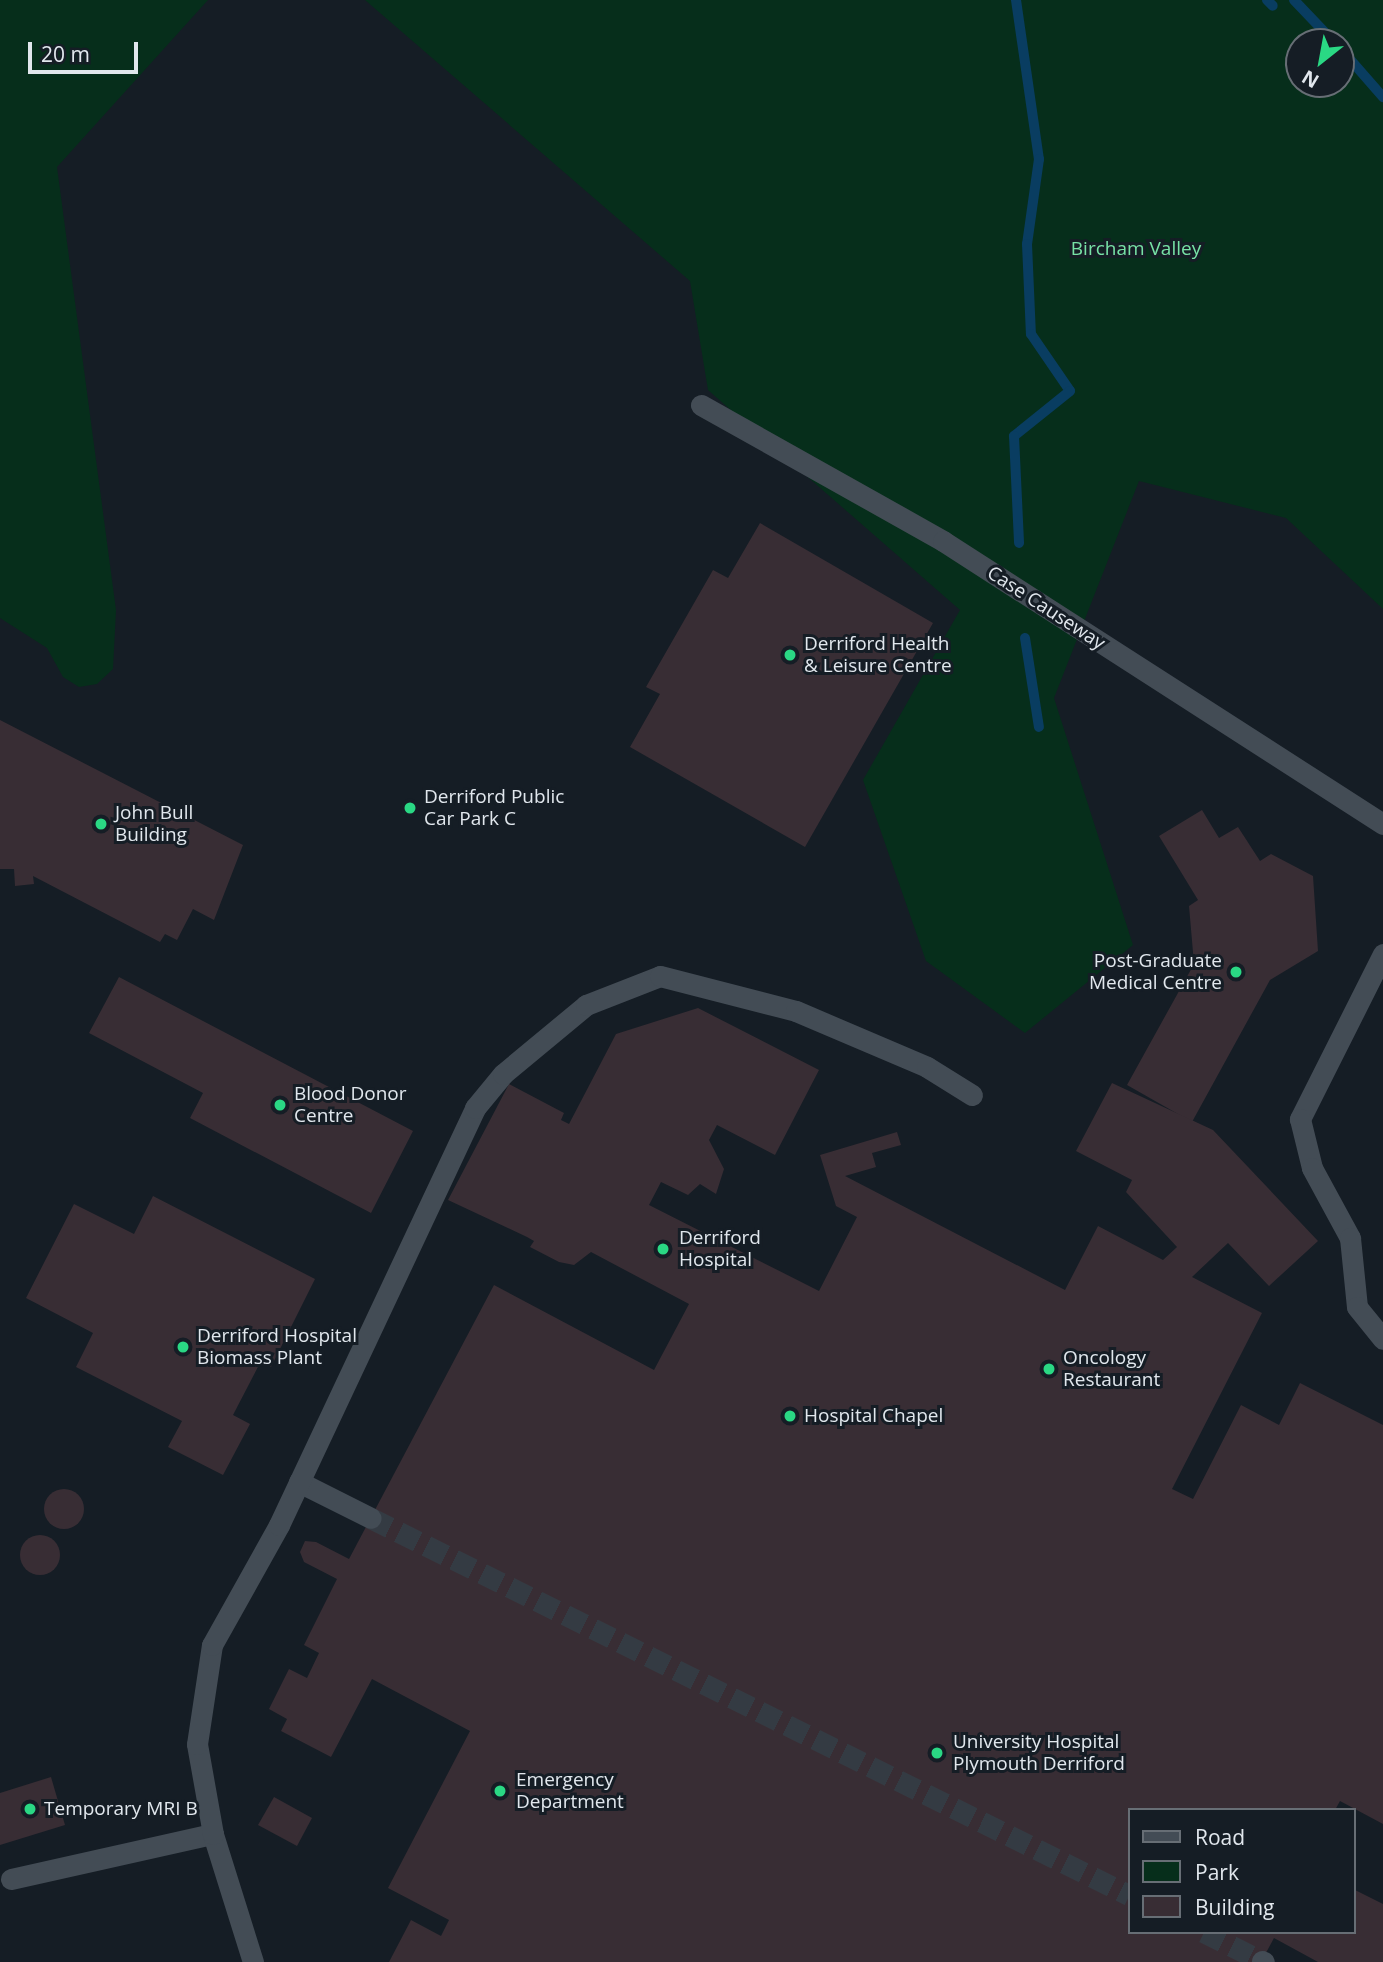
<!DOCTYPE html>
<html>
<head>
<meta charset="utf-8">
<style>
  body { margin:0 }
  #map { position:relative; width:1383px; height:1962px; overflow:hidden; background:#151d25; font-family:"Open Sans",sans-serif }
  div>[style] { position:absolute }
  .green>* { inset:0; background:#062e1b }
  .stream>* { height:10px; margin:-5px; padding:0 5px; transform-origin:5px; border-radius:5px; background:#093d61 }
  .building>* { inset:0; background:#382d34 }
  .round { border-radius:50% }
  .minor-tunnel>* { height:21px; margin-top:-10.5px; transform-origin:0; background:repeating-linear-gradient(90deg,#343b43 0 21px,transparent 0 31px) }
  .minor>* { height:21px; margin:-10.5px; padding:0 10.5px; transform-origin:10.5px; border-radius:10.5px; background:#434c55 }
  .dots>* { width:19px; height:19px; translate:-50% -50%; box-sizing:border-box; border:4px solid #151d25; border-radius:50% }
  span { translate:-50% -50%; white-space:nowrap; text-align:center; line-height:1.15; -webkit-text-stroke:6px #151d25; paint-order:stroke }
  .park-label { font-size:19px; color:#77e2a6 }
  .street-label { font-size:19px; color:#e1e7ed }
  .poi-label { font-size:19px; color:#e1e7ed }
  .left { translate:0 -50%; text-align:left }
  .right { translate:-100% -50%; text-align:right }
  .legend { position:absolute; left:1128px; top:1808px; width:228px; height:126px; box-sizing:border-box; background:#151d25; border:2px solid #676e75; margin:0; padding:9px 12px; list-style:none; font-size:21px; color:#e1e7ed }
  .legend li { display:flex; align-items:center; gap:14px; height:35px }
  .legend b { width:35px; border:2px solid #676e75 }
  .north { position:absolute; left:1285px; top:28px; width:70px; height:70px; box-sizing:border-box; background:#151d25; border:2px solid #676e75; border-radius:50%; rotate:211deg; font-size:19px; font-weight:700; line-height:28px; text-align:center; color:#e1e7ed }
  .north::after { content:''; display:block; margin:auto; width:24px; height:32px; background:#2ad884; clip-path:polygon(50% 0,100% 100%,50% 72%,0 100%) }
  .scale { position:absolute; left:28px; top:42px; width:110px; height:32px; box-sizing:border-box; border:4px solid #e1e7ed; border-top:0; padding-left:9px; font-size:21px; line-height:24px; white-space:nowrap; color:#e1e7ed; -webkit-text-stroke:5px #151d25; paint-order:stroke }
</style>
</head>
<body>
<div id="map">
  <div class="green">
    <i style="clip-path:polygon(0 0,208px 0,57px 167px,116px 610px,113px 669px,97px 684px,79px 687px,63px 677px,47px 648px,0 618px)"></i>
    <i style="clip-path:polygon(evenodd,365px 0,1383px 0,1383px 609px,1286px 518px,1139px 481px,1054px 698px,1133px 945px,1025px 1033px,926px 961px,863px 780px,960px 610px,708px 390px,690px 281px,365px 0,1299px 42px,1341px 42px,1341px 84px,1299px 84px,1299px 42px)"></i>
  </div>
  <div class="stream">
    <i style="left:1016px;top:0;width:161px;rotate:81.8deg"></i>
    <i style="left:1039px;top:159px;width:86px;rotate:98deg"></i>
    <i style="left:1027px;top:244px;width:90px;rotate:87.5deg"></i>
    <i style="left:1031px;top:334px;width:69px;rotate:55.6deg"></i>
    <i style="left:1070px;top:391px;width:72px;rotate:141.2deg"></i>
    <i style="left:1014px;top:436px;width:107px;rotate:87.3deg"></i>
    <i style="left:1267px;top:0;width:8px;rotate:45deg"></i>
    <i style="left:1294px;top:0;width:58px;rotate:46.4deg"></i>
    <i style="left:1341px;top:49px;width:64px;rotate:48.8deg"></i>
    <i style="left:1025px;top:638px;width:90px;rotate:81.1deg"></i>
  </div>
  <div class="building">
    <i style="clip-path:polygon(760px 523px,933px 623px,805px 847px,630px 747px,660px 694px,646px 687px,713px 570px,728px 578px)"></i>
    <i style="clip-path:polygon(0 720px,243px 845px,214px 920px,193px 909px,177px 940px,165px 934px,160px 942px,33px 876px,34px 884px,15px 886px,14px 869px,0 869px)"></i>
    <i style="clip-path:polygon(1202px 810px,1219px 838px,1238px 827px,1260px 861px,1271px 854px,1313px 876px,1318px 951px,1270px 980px,1192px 1122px,1127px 1085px,1194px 964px,1189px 906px,1198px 900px,1159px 836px)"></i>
    <i style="clip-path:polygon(119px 977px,413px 1131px,371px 1213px,190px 1118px,203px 1093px,89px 1033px)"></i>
    <i style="clip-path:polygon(698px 1008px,819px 1070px,775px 1155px,717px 1125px,709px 1140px,724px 1169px,716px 1194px,700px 1184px,688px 1195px,661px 1182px,649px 1205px,819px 1291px,857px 1217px,836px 1206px,820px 1155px,897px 1132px,901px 1145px,872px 1153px,876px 1167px,845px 1176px,1065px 1290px,1098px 1226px,1163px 1260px,1177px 1247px,1126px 1192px,1132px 1180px,1076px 1151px,1112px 1083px,1213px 1130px,1318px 1241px,1269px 1286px,1228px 1243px,1192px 1277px,1262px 1313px,1172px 1489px,1193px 1499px,1241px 1405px,1279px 1425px,1300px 1383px,1383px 1425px,1383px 1824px,1340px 1801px,1335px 1810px,1129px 1810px,1129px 1932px,1353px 1932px,1353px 1889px,1383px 1904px,1383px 1962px,1318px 1962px,1274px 1938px,1261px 1962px,389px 1962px,411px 1920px,441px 1936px,449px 1920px,388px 1888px,470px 1731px,372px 1679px,331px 1757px,281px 1731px,287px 1719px,269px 1709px,289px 1669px,307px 1678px,319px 1653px,304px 1645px,337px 1579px,304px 1562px,300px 1552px,305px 1541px,316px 1542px,349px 1559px,494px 1285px,654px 1370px,689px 1304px,591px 1252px,574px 1265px,559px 1262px,530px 1247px,534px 1241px,527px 1237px,448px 1200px,509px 1084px,564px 1113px,561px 1120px,569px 1124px,616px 1034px)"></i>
    <i style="clip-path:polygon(153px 1196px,315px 1279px,271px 1367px,261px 1361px,233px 1415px,250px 1424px,223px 1475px,168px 1447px,182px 1421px,76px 1367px,93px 1333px,26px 1298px,74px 1204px,134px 1234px)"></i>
    <i class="round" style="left:44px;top:1489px;width:40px;height:40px"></i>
    <i class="round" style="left:20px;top:1535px;width:40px;height:40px"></i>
    <i style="clip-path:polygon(51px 1777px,65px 1825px,0 1845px,0 1793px)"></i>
    <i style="clip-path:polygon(274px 1797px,312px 1818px,297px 1846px,258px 1825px)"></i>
  </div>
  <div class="minor-tunnel">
    <i style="left:371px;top:1518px;width:847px;rotate:26.44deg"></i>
    <i style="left:1204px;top:1932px;width:65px;rotate:26.6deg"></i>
  </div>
  <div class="minor">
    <i style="left:701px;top:405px;width:278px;rotate:29.3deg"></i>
    <i style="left:943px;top:541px;width:523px;rotate:32.75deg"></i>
    <i style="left:1383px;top:954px;width:185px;rotate:116.7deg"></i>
    <i style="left:1300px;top:1119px;width:50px;rotate:76.2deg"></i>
    <i style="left:1312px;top:1168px;width:80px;rotate:61.5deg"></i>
    <i style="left:1350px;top:1238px;width:69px;rotate:84.2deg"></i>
    <i style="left:1357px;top:1307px;width:41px;rotate:50.9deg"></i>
    <i style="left:299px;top:1482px;width:80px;rotate:26.6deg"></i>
    <i style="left:11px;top:1879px;width:207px;rotate:-12.6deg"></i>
    <i style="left:1262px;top:1961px;width:2px;rotate:27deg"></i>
    <i style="left:253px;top:1962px;width:134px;rotate:-107.4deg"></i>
    <i style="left:213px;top:1834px;width:91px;rotate:-100.1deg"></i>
    <i style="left:197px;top:1744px;width:100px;rotate:-81.4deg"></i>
    <i style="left:212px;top:1645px;width:137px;rotate:-60.8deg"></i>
    <i style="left:279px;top:1525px;width:461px;rotate:-64.8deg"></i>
    <i style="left:475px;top:1108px;width:44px;rotate:-50.5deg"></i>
    <i style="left:503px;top:1074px;width:108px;rotate:-39.7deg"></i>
    <i style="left:586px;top:1005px;width:79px;rotate:-21.4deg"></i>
    <i style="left:660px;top:976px;width:140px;rotate:14.4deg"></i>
    <i style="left:796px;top:1011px;width:142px;rotate:23.1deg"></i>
    <i style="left:927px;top:1067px;width:53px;rotate:31.9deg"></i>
  </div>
  <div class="dots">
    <i style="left:790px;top:655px;background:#2ad884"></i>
    <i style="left:410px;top:808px;background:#2ad884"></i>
    <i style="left:101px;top:824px;background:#2ad884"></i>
    <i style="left:1236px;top:972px;background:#2ad884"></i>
    <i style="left:280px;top:1105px;background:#2ad884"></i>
    <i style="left:663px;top:1249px;background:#2ad884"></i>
    <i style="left:183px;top:1347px;background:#2ad884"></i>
    <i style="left:1049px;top:1369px;background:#2ad884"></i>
    <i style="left:790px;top:1416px;background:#2ad884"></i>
    <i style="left:937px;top:1753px;background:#2ad884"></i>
    <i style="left:500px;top:1791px;background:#2ad884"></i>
    <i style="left:30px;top:1809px;background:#2ad884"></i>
  </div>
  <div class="park-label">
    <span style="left:1136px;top:249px">Bircham Valley</span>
  </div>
  <div class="street-label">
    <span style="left:1046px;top:608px;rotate:33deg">Case Causeway</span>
  </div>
  <div class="poi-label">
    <span class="left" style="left:804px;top:655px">Derriford Health<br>&amp; Leisure Centre</span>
    <span class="left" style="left:424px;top:808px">Derriford Public<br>Car Park C</span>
    <span class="left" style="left:115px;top:824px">John Bull<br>Building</span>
    <span class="right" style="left:1222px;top:972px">Post-Graduate<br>Medical Centre</span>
    <span class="left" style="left:294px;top:1105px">Blood Donor<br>Centre</span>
    <span class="left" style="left:679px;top:1249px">Derriford<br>Hospital</span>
    <span class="left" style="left:197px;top:1347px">Derriford Hospital<br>Biomass Plant</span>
    <span class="left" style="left:1063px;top:1369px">Oncology<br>Restaurant</span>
    <span class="left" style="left:804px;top:1416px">Hospital Chapel</span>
    <span class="left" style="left:953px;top:1753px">University Hospital<br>Plymouth Derriford</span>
    <span class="left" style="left:516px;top:1791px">Emergency<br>Department</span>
    <span class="left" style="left:44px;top:1809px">Temporary MRI B</span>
  </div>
  <ul class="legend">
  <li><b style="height:9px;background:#434c55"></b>Road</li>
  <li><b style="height:19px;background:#062e1b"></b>Park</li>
  <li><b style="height:19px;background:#382d34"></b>Building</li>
  </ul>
  <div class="north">N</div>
  <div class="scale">20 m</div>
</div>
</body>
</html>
